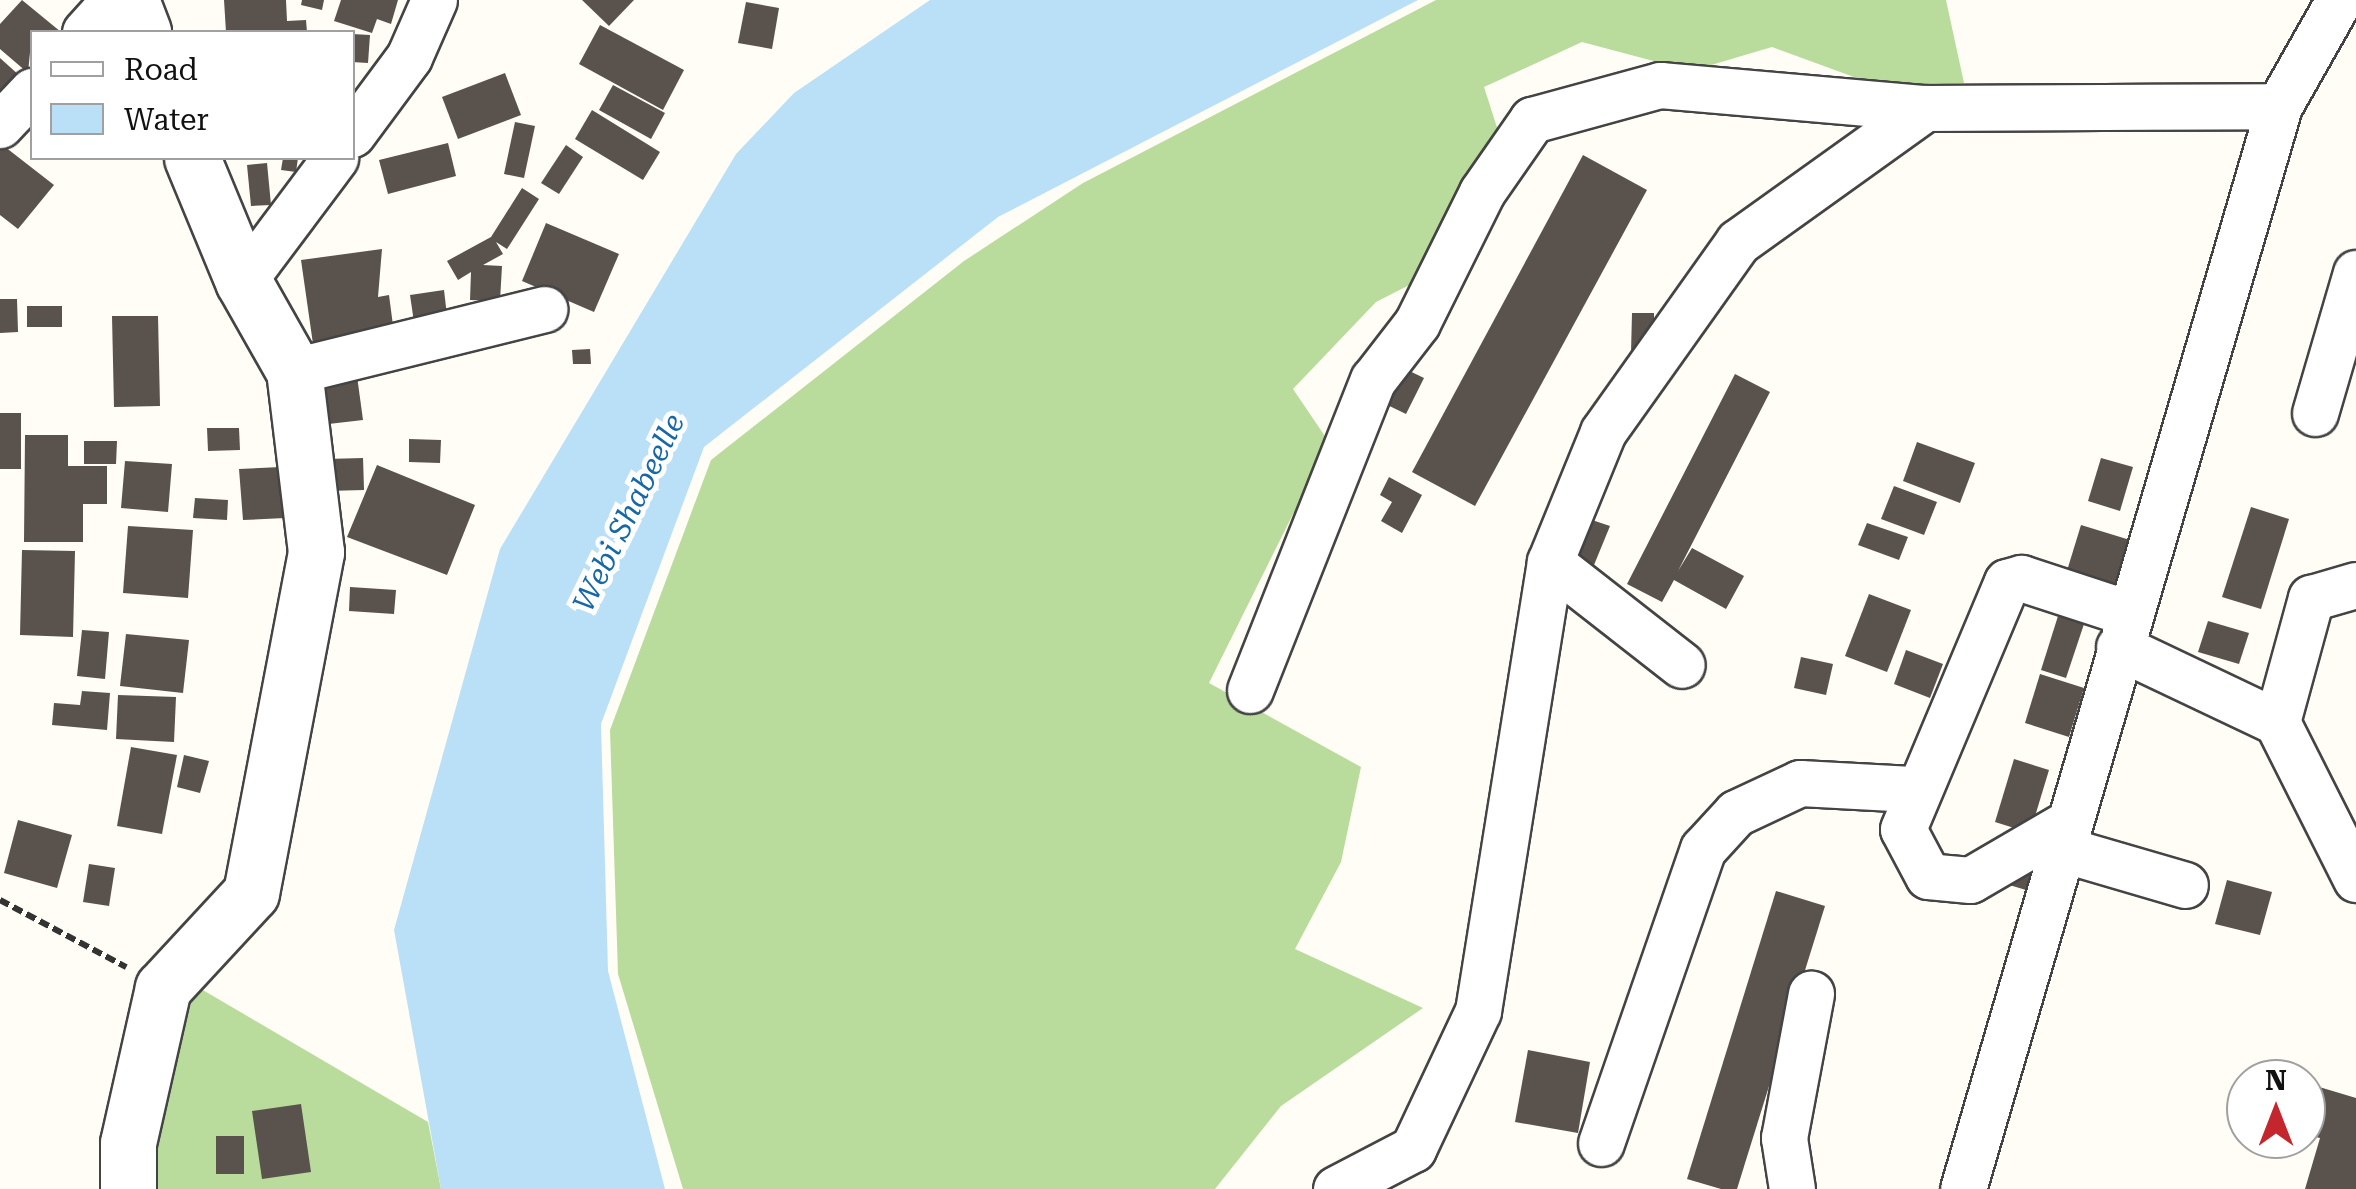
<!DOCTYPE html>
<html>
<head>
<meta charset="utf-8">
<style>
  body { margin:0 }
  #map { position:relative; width:2356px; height:1189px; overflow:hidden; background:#fffdf5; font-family:"Roboto Serif",serif }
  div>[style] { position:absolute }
  .forest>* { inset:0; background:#b9dc9c }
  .water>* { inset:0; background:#b9e0f7 }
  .building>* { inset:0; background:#5a524d }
  .path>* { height:6px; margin-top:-3px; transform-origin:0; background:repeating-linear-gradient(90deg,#333 0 10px,transparent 0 15px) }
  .roads { filter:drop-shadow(2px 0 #444) drop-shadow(-2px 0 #444) drop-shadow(0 2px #444) drop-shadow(0 -2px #444) }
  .minor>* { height:45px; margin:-22.5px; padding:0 22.5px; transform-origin:22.5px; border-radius:22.5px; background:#fff }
  .tertiary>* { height:55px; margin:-27.5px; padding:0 27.5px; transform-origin:27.5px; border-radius:27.5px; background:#fff }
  span { translate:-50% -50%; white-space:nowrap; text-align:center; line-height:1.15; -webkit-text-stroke:10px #fff; paint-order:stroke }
  .water-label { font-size:30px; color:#1768a6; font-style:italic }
  .legend { position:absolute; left:30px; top:30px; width:325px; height:130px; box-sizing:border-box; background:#fff; border:2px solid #a0a0a0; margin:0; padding:12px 18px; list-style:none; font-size:30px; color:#111 }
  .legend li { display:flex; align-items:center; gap:20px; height:50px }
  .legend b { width:50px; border:2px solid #a0a0a0 }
  .north { position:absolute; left:2226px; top:1059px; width:100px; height:100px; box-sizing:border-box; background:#fff; border:2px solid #a0a0a0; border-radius:50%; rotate:0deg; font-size:28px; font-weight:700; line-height:40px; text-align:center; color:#111 }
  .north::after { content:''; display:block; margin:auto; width:35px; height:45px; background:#c4262e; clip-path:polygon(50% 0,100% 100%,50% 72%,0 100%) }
</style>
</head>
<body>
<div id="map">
  <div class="forest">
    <i style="clip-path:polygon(1436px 0,1946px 0,1964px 83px,1884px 88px,1772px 47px,1691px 71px,1582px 42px,1484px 87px,1502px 143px,1433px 273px,1376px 302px,1293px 389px,1337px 454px,1293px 514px,1209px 683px,1361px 767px,1341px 862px,1295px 949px,1423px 1008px,1281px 1106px,1215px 1189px,683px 1189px,618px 974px,610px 730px,711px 460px,964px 261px,1083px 183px)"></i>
    <i style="clip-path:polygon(196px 986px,428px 1122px,441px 1189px,147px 1189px,168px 1000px)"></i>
  </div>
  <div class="water">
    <i style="clip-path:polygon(930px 0,1418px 0,998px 217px,704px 447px,601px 724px,608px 971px,665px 1189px,441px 1189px,394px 930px,500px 549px,736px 154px,794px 93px)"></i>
  </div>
  <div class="building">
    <i style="clip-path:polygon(22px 0,61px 32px,32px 32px,28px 73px,0 49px,0 24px)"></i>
    <i style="clip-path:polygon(224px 0,286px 0,287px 21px,306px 20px,307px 32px,226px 32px)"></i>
    <i style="clip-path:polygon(302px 0,324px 0,322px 10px,301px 5px)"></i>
    <i style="clip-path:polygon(341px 0,398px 0,391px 24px,377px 19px,372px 33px,334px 21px)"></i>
    <i style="clip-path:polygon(582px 0,634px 0,609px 26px)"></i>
    <i style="clip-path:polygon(746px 2px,779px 8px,772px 49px,738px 43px)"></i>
    <i style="clip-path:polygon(600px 25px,684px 70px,663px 110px,579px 64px)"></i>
    <i style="clip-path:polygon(352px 34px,370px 35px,368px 63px,352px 62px)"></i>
    <i style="clip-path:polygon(0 58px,30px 85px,0 118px)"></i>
    <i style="clip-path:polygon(505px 73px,521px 115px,458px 139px,442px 97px)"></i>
    <i style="clip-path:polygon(613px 85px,665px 113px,651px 139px,599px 110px)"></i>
    <i style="clip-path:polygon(592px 110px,660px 152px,643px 180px,575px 139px)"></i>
    <i style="clip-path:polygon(515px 122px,535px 126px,524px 178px,504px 174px)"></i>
    <i style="clip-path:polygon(0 143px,54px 185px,18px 229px,0 215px)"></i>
    <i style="clip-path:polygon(448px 143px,456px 176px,388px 194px,379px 160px)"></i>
    <i style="clip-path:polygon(566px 145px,583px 157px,559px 194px,541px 183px)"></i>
    <i style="clip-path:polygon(1583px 155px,1647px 190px,1475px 506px,1412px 472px)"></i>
    <i style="clip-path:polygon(283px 158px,298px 158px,296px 172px,281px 170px)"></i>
    <i style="clip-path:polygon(267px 163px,271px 205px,251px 206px,247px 165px)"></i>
    <i style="clip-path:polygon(522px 188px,539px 199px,507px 249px,496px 242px,503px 254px,483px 265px,502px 266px,500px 301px,470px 300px,471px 272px,458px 280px,447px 261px,491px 237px)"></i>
    <i style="clip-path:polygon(546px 223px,619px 254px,594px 312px,522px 281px)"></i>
    <i style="clip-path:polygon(382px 249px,378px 297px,389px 295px,394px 333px,313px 344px,301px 260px)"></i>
    <i style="clip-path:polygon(444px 290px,448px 324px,415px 329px,410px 295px)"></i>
    <i style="clip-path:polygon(0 299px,17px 299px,18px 332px,0 333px)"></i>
    <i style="clip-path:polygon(27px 306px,62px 306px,62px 327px,27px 327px)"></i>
    <i style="clip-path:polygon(1632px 313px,1654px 313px,1654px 353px,1631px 353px)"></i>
    <i style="clip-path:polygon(112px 316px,158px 316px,160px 406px,114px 407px)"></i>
    <i style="clip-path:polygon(590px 349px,591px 364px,573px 364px,572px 350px)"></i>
    <i style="clip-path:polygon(1395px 364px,1424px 378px,1406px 414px,1377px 400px)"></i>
    <i style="clip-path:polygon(1735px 374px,1770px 392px,1678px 571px,1692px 548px,1744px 576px,1726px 609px,1674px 580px,1662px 602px,1627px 584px)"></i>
    <i style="clip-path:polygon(357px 376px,363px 420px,320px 425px,315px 381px)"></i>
    <i style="clip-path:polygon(0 413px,21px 413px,21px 469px,0 469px)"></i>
    <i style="clip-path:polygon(207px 428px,239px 428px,240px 450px,208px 451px)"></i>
    <i style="clip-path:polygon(25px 435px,68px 435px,68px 466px,107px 466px,107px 504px,83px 504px,83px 542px,24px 542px)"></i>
    <i style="clip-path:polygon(409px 439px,441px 440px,440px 463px,409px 462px)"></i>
    <i style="clip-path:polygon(84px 441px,117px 441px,116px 464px,84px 464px)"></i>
    <i style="clip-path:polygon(1917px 442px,1975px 463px,1960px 503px,1903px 481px)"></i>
    <i style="clip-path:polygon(363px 458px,364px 490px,327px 491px,326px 459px)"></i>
    <i style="clip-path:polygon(2101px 458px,2133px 467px,2120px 511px,2088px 501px)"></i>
    <i style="clip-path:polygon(125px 461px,172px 464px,168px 512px,121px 508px)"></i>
    <i style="clip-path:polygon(377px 465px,475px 505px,447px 575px,347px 537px)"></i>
    <i style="clip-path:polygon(281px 467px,285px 518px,243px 520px,239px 469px)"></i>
    <i style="clip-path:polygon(1389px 477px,1422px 495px,1402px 533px,1381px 521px,1392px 502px,1380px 495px)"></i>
    <i style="clip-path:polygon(1894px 486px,1937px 502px,1924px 535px,1881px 519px)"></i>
    <i style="clip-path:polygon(195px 498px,228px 500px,227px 520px,193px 518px)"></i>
    <i style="clip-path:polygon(2251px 507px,2289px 519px,2261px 609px,2222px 597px)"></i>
    <i style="clip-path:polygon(1586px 518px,1610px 526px,1594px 565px,1571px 556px)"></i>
    <i style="clip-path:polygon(1867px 523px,1908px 537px,1899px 560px,1858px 545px)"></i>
    <i style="clip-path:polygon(2081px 525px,2130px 540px,2110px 602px,2062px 587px)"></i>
    <i style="clip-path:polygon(128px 526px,193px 530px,188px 598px,123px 593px)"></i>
    <i style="clip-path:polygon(22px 550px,75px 551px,73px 637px,20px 635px)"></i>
    <i style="clip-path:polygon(350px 587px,396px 590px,394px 614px,349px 611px)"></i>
    <i style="clip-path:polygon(1869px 594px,1911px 610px,1887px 672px,1845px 656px)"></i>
    <i style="clip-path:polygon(2058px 616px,2084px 624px,2066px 678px,2041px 670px)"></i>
    <i style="clip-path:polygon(2208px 621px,2249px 633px,2239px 664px,2198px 652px)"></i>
    <i style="clip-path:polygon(82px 630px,109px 632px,105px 679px,77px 676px)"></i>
    <i style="clip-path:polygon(126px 634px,189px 640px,183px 693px,120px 686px)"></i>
    <i style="clip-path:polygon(1906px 650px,1943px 664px,1930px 698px,1894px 684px)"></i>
    <i style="clip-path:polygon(1801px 657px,1833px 664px,1826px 695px,1794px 688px)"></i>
    <i style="clip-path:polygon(2040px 674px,2084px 688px,2069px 737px,2025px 723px)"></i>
    <i style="clip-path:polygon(82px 691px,110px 693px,107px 730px,52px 725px,54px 703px,80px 705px)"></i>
    <i style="clip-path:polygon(118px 695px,176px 697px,174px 742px,116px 739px)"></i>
    <i style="clip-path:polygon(131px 747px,177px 755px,162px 834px,117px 826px)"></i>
    <i style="clip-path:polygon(184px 755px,209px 761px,200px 793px,177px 787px)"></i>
    <i style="clip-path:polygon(2014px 759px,2049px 770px,2030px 833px,1995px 822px)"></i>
    <i style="clip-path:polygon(18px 820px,72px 835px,57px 888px,4px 873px)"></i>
    <i style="clip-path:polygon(89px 864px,115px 868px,109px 906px,83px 902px)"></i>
    <i style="clip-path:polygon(2033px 866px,2026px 890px,2006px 884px)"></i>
    <i style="clip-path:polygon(2227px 880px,2272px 892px,2260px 935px,2215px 924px)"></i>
    <i style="clip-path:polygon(1776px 891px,1825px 906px,1737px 1189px,1721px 1189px,1687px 1179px)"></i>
    <i style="clip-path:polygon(1528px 1050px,1590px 1062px,1578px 1133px,1515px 1122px)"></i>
    <i style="clip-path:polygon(2306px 1083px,2356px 1098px,2356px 1189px,2305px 1189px,2320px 1138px,2307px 1135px,2315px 1109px,2306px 1106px)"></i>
    <i style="clip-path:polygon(301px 1104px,311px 1172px,262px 1179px,252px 1111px)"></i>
    <i style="clip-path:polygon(216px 1136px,244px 1136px,244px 1174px,216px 1174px)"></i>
  </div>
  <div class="path">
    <i style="left:0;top:900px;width:143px;rotate:28deg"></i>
  </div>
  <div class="roads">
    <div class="minor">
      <i style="left:85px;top:32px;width:43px;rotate:-47.8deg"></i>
      <i style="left:0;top:125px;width:47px;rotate:-46.7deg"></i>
      <i style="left:352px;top:134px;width:96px;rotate:-53.5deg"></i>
      <i style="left:409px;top:57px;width:62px;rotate:-66.3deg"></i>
      <i style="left:243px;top:281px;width:154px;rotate:-53.2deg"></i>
      <i style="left:294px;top:371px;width:258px;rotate:-13.9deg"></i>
      <i style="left:2315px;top:413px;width:146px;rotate:-73.7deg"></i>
      <i style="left:1550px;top:562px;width:167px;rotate:38deg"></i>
      <i style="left:2119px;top:647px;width:175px;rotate:25.4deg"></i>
      <i style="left:2277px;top:722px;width:176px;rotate:63.3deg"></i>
      <i style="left:1250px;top:690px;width:334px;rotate:-68.4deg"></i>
      <i style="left:1373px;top:380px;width:72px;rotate:-52.3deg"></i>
      <i style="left:1417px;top:323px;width:146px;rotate:-63.6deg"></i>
      <i style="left:1482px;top:192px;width:88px;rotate:-55.2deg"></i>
      <i style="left:1532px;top:120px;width:133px;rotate:-15.3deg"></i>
      <i style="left:1660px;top:85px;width:266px;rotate:5deg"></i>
      <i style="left:1925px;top:108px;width:354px;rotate:-0.3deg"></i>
      <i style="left:2277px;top:722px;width:129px;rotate:-74.7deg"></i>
      <i style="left:2311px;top:598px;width:47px;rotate:-16.1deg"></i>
      <i style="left:2068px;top:823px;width:113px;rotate:149.8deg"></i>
      <i style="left:1970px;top:880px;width:42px;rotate:-174.6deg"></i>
      <i style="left:1928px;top:876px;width:53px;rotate:-118deg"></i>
      <i style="left:1903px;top:829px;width:268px;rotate:-67.2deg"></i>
      <i style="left:2007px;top:582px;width:15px;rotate:-16deg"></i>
      <i style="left:2021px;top:578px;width:113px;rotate:18.1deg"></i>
      <i style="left:2062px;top:849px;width:128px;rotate:16.3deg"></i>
      <i style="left:1601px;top:1143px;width:311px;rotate:-70.9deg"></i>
      <i style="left:1703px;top:849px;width:49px;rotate:-47.5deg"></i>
      <i style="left:1736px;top:813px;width:71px;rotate:-25.1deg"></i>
      <i style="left:1800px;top:783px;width:112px;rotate:3.1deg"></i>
      <i style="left:1336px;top:1189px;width:87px;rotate:-27.5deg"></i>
      <i style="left:1413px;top:1149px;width:153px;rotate:-64.8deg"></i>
      <i style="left:1478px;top:1011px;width:455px;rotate:-80.9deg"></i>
      <i style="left:1550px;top:562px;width:140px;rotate:-67.8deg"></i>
      <i style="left:1603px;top:432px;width:233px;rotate:-54.6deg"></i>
      <i style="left:1738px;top:242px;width:230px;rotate:-35.6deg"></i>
      <i style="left:1792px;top:1189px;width:52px;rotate:-98.9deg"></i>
      <i style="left:1784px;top:1138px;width:147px;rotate:-79.4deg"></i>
      <i style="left:1963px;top:1189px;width:1128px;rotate:-73.73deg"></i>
      <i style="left:2279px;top:106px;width:122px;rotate:-60.5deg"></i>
    </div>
    <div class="tertiary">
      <i style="left:131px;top:0;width:34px;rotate:69deg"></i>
      <i style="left:128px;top:1189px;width:46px;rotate:-90deg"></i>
      <i style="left:128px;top:1143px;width:159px;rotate:-77.3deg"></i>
      <i style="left:163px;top:988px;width:129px;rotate:-47.2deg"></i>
      <i style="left:251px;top:893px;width:347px;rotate:-79.2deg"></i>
      <i style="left:316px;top:552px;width:182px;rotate:-96.9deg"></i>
      <i style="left:294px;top:371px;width:103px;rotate:-119.5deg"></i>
      <i style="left:243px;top:281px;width:133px;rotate:-112.5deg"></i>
    </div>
  </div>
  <div class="water-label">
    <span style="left:629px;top:513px;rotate:-64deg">Webi Shabeelle</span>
  </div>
  <ul class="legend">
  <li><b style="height:12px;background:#fff"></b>Road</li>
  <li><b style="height:28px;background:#b9e0f7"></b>Water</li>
  </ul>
  <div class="north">N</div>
</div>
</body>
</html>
